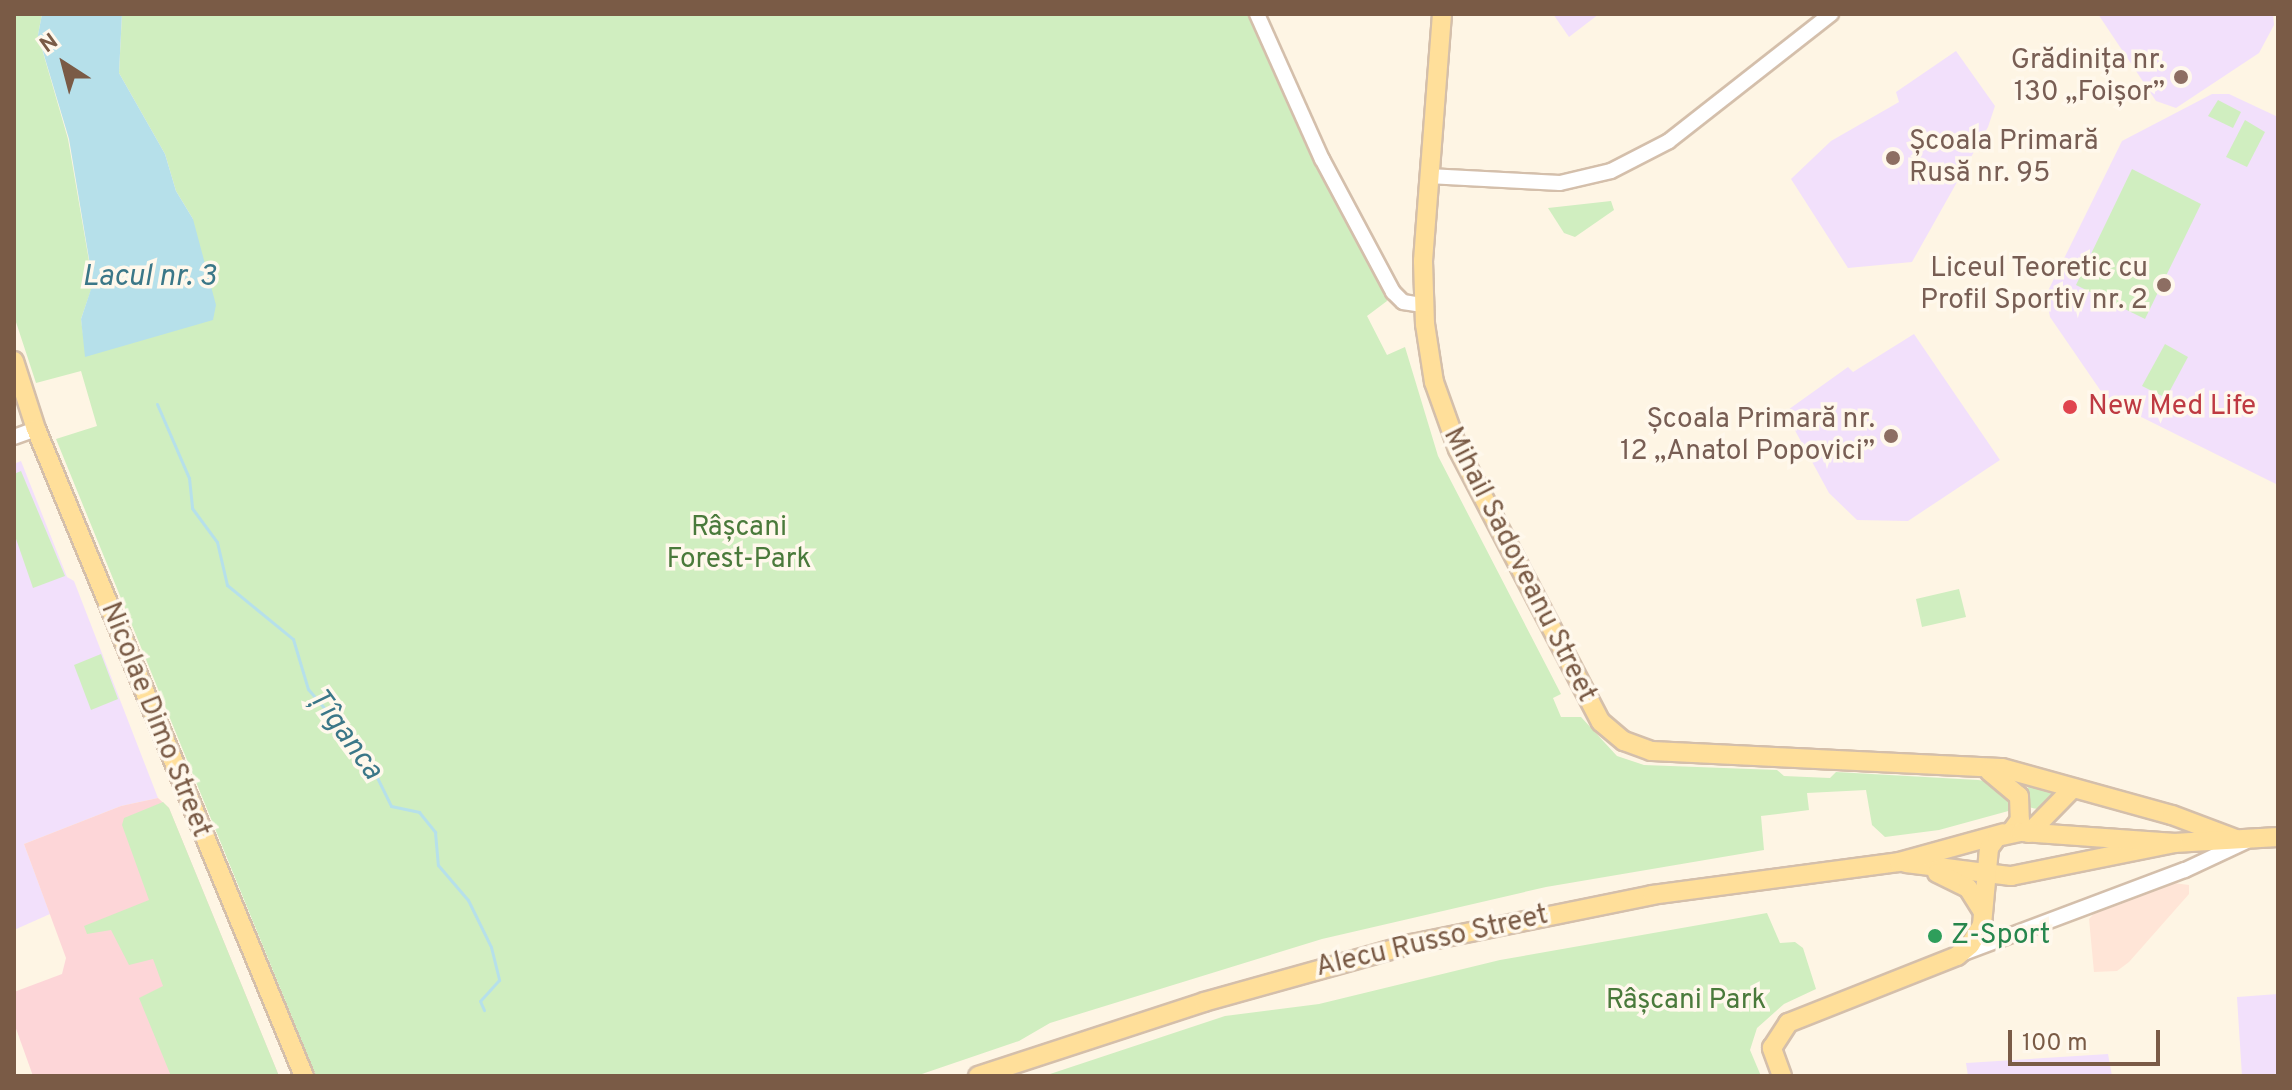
<!DOCTYPE html>
<html>
<head>
<meta charset="utf-8">
<style>
  body { margin:0 }
  #map { position:relative; width:2292px; height:1090px; overflow:hidden; background:#fef5e4; font-family:Overpass,sans-serif }
  div>[style] { position:absolute }
  .commercial>* { inset:0; background:#ffe5d7 }
  .education>* { inset:0; background:#f2e0fb }
  .medical>* { inset:0; background:#fdd6d8 }
  .green>* { inset:0; background:#d0eec0 }
  .water>* { inset:0; background:#b6e0ea }
  .stream>* { height:3px; margin:-1.5px; padding:0 1.5px; transform-origin:1.5px; border-radius:1.5px; background:#b6e0ea }
  .roads { filter:drop-shadow(2px 0 #d4bfab) drop-shadow(-2px 0 #d4bfab) drop-shadow(0 2px #d4bfab) drop-shadow(0 -2px #d4bfab) }
  .minor>* { height:14px; margin:-7px; padding:0 7px; transform-origin:7px; border-radius:7px; background:#fff }
  .major>* { height:18px; margin:-9px; padding:0 9px; transform-origin:9px; border-radius:9px; background:#ffdf9a }
  .dots>* { width:22px; height:22px; translate:-50% -50%; box-sizing:border-box; border:4px solid #fff8ec; border-radius:50% }
  span { translate:-50% -50%; white-space:nowrap; text-align:center; line-height:1.15; -webkit-text-stroke:7px #fff8ec; paint-order:stroke }
  .education-label { font-size:28px; color:#785e54 }
  .right { translate:-100% -50%; text-align:right }
  .left { translate:0 -50%; text-align:left }
  .health-label { font-size:28px; color:#be3a42 }
  .park-label { font-size:28px; color:#4a7a3b }
  .street-label { font-size:28px; color:#7a5b46 }
  .leisure-label { font-size:28px; color:#27864d }
  .water-label { font-size:30px; color:#3b7788; font-style:italic }
  .frame { position:absolute; inset:0; border:16px solid #7a5b46; pointer-events:none }
  .north { position:absolute; left:24px; top:24px; width:80px; height:80px; -webkit-text-stroke:6px #fff8ec; paint-order:stroke; rotate:324deg; font-size:22px; font-weight:700; line-height:32px; text-align:center; color:#7a5b46 }
  .north::after { content:''; display:block; margin:auto; width:28px; height:36px; background:#7a5b46; clip-path:polygon(50% 0,100% 100%,50% 72%,0 100%) }
  .scale { position:absolute; left:2008px; top:1030px; width:152px; height:36px; box-sizing:border-box; border:4px solid #7a5b46; border-top:0; padding-left:10px; font-size:24px; line-height:28px; white-space:nowrap; color:#7a5b46; -webkit-text-stroke:6px #fff8ec; paint-order:stroke }
</style>
</head>
<body>
<div id="map">
  <div class="commercial">
    <i style="clip-path:polygon(2174px 883px,2189px 885px,2189px 894px,2129px 962px,2117px 971px,2094px 972px,2089px 919px,2099px 908px)"></i>
  </div>
  <div class="education">
    <i style="clip-path:polygon(1553px 14px,1599px 14px,1569px 37px)"></i>
    <i style="clip-path:polygon(2098px 14px,2273px 14px,2274px 25px,2259px 53px,2176px 108px,2156px 101px)"></i>
    <i style="clip-path:polygon(1956px 51px,1995px 106px,1988px 127px,1912px 262px,1848px 268px,1791px 179px,1831px 141px,1899px 102px,1896px 92px)"></i>
    <i style="clip-path:polygon(2212px 94px,2229px 94px,2278px 117px,2278px 485px,2107px 400px,2050px 317px,2046px 295px,2122px 141px)"></i>
    <i style="clip-path:polygon(1914px 334px,2000px 460px,1908px 521px,1857px 520px,1829px 493px,1785px 412px,1848px 367px,1853px 372px)"></i>
    <i style="clip-path:polygon(21px 461px,67px 577px,74px 581px,158px 798px,121px 806px,24px 844px,50px 914px,14px 930px,14px 464px)"></i>
    <i style="clip-path:polygon(2278px 994px,2278px 1076px,2242px 1076px,2237px 997px)"></i>
    <i style="clip-path:polygon(2108px 1054px,2112px 1076px,1968px 1076px,1966px 1063px)"></i>
  </div>
  <div class="medical">
    <i style="clip-path:polygon(158px 798px,169px 808px,279px 1076px,33px 1076px,14px 1023px,14px 992px,62px 974px,66px 958px,24px 844px,121px 806px)"></i>
  </div>
  <div class="green">
    <i style="clip-path:polygon(14px 14px,42px 14px,38px 35px,68px 139px,93px 284px,81px 319px,86px 356px,193px 219px,176px 191px,165px 154px,119px 73px,122px 14px,1251px 14px,1320px 168px,1386px 295px,1387px 301px,1367px 316px,1387px 355px,1405px 347px,1438px 456px,1561px 694px,1553px 698px,1561px 717px,1581px 717px,1617px 756px,1644px 765px,1777px 770px,1784px 776px,1830px 778px,1836px 772px,1978px 780px,1992px 782px,2011px 799px,2012px 810px,1939px 830px,1885px 837px,1872px 825px,1866px 790px,1807px 793px,1809px 810px,1761px 816px,1764px 850px,1546px 887px,1322px 939px,1050px 1023px,1019px 1041px,916px 1076px,316px 1076px,56px 439px,97px 426px,81px 371px,36px 383px,14px 316px)"></i>
    <i style="clip-path:polygon(2218px 100px,2241px 112px,2233px 128px,2208px 116px)"></i>
    <i style="clip-path:polygon(2245px 120px,2265px 132px,2247px 167px,2226px 157px)"></i>
    <i style="clip-path:polygon(2132px 169px,2201px 204px,2145px 319px,2076px 285px)"></i>
    <i style="clip-path:polygon(1611px 201px,1614px 210px,1575px 237px,1564px 233px,1548px 208px)"></i>
    <i style="clip-path:polygon(2165px 344px,2188px 357px,2166px 398px,2142px 386px)"></i>
    <i style="clip-path:polygon(21px 471px,65px 576px,33px 588px,14px 533px,14px 474px)"></i>
    <i style="clip-path:polygon(1959px 589px,1966px 617px,1922px 627px,1916px 599px)"></i>
    <i style="clip-path:polygon(101px 654px,118px 699px,91px 710px,74px 665px)"></i>
    <i style="clip-path:polygon(2031px 785px,2056px 791px,2043px 810px,2027px 807px,2025px 790px)"></i>
    <i style="clip-path:polygon(163px 802px,169px 808px,279px 1076px,171px 1076px,139px 998px,163px 986px,153px 959px,129px 965px,111px 930px,87px 934px,84px 926px,149px 900px,122px 825px,124px 818px)"></i>
    <i style="clip-path:polygon(1767px 913px,1780px 943px,1795px 942px,1803px 948px,1816px 989px,1784px 1004px,1757px 1028px,1750px 1050px,1761px 1076px,1044px 1076px,1225px 1016px,1319px 1004px,1500px 960px)"></i>
  </div>
  <div class="water">
    <i style="clip-path:polygon(42px 14px,122px 14px,119px 73px,165px 154px,176px 191px,193px 219px,216px 305px,213px 320px,85px 357px,81px 319px,93px 283px,69px 139px,38px 35px)"></i>
  </div>
  <div class="stream">
    <i style="left:157px;top:404px;width:81px;rotate:66.6deg"></i>
    <i style="left:189px;top:478px;width:30px;rotate:84deg"></i>
    <i style="left:192px;top:508px;width:42px;rotate:53.7deg"></i>
    <i style="left:217px;top:542px;width:44px;rotate:76.9deg"></i>
    <i style="left:227px;top:585px;width:85px;rotate:39.3deg"></i>
    <i style="left:293px;top:639px;width:52px;rotate:73.3deg"></i>
    <i style="left:308px;top:689px;width:92px;rotate:49.4deg"></i>
    <i style="left:368px;top:759px;width:52px;rotate:63.9deg"></i>
    <i style="left:391px;top:806px;width:29px;rotate:12deg"></i>
    <i style="left:419px;top:812px;width:26px;rotate:51deg"></i>
    <i style="left:435px;top:832px;width:33px;rotate:85deg"></i>
    <i style="left:438px;top:865px;width:46px;rotate:49.4deg"></i>
    <i style="left:468px;top:900px;width:52px;rotate:63.9deg"></i>
    <i style="left:491px;top:947px;width:34px;rotate:76deg"></i>
    <i style="left:499px;top:980px;width:28px;rotate:132deg"></i>
    <i style="left:480px;top:1001px;width:10px;rotate:66deg"></i>
  </div>
  <div class="roads">
    <div class="minor">
      <i style="left:1257px;top:14px;width:159px;rotate:65.9deg"></i>
      <i style="left:1322px;top:159px;width:151px;rotate:61.9deg"></i>
      <i style="left:1393px;top:292px;width:14px;rotate:45deg"></i>
      <i style="left:1403px;top:302px;width:20px;rotate:9deg"></i>
      <i style="left:1428px;top:176px;width:132px;rotate:3deg"></i>
      <i style="left:1560px;top:183px;width:52px;rotate:-13.2deg"></i>
      <i style="left:1611px;top:171px;width:65px;rotate:-27.3deg"></i>
      <i style="left:1669px;top:141px;width:206px;rotate:-38.1deg"></i>
      <i style="left:14px;top:437px;width:23px;rotate:-20deg"></i>
      <i style="left:1961px;top:954px;width:239px;rotate:-20.6deg"></i>
      <i style="left:2185px;top:870px;width:68px;rotate:-25.1deg"></i>
    </div>
    <div class="major">
      <i style="left:1442px;top:14px;width:248px;rotate:94.4deg"></i>
      <i style="left:1423px;top:261px;width:63px;rotate:88.2deg"></i>
      <i style="left:1425px;top:324px;width:59px;rotate:81.2deg"></i>
      <i style="left:1434px;top:382px;width:71px;rotate:70.3deg"></i>
      <i style="left:1458px;top:449px;width:308px;rotate:62.4deg"></i>
      <i style="left:1601px;top:722px;width:30px;rotate:40deg"></i>
      <i style="left:1624px;top:741px;width:29px;rotate:20deg"></i>
      <i style="left:1651px;top:751px;width:351px;rotate:2.8deg"></i>
      <i style="left:2002px;top:768px;width:176px;rotate:15.5deg"></i>
      <i style="left:2172px;top:815px;width:68px;rotate:20.6deg"></i>
      <i style="left:14px;top:361px;width:71px;rotate:72.1deg"></i>
      <i style="left:36px;top:429px;width:700px;rotate:67.5deg"></i>
      <i style="left:1989px;top:771px;width:39px;rotate:40deg"></i>
      <i style="left:2019px;top:796px;width:24px;rotate:88deg"></i>
      <i style="left:2020px;top:820px;width:15px;rotate:127deg"></i>
      <i style="left:2029px;top:833px;width:63px;rotate:-45.6deg"></i>
      <i style="left:1906px;top:863px;width:106px;rotate:7.1deg"></i>
      <i style="left:2011px;top:876px;width:166px;rotate:-11.4deg"></i>
      <i style="left:2174px;top:843px;width:104px;rotate:-3.3deg"></i>
      <i style="left:1937px;top:873px;width:34px;rotate:26deg"></i>
      <i style="left:1968px;top:888px;width:26px;rotate:58deg"></i>
      <i style="left:978px;top:1076px;width:238px;rotate:-18.1deg"></i>
      <i style="left:1204px;top:1002px;width:216px;rotate:-15.6deg"></i>
      <i style="left:1412px;top:944px;width:245px;rotate:-11.5deg"></i>
      <i style="left:1652px;top:895px;width:249px;rotate:-7.6deg"></i>
      <i style="left:1899px;top:862px;width:109px;rotate:-15.4deg"></i>
      <i style="left:1782px;top:1076px;width:30px;rotate:-110deg"></i>
      <i style="left:1772px;top:1048px;width:30px;rotate:-57deg"></i>
      <i style="left:1788px;top:1023px;width:182px;rotate:-21.6deg"></i>
      <i style="left:1957px;top:956px;width:17px;rotate:-40deg"></i>
      <i style="left:1970px;top:945px;width:23px;rotate:-59deg"></i>
      <i style="left:1982px;top:925px;width:77px;rotate:-84.8deg"></i>
      <i style="left:1989px;top:848px;width:14px;rotate:-54deg"></i>
      <i style="left:1997px;top:837px;width:25px;rotate:-12deg"></i>
      <i style="left:2021px;top:832px;width:153px;rotate:4.1deg"></i>
    </div>
  </div>
  <div class="dots">
    <i style="left:2181px;top:77px;background:#8d6e63"></i>
    <i style="left:1893px;top:158px;background:#8d6e63"></i>
    <i style="left:2164px;top:285px;background:#8d6e63"></i>
    <i style="left:2070px;top:407px;background:#e0444e"></i>
    <i style="left:1891px;top:436px;background:#8d6e63"></i>
    <i style="left:1935px;top:936px;background:#2e9e5b"></i>
  </div>
  <div class="education-label">
    <span class="right" style="left:2165px;top:77px">Grădinița nr.<br>130 „Foișor”</span>
    <span class="left" style="left:1909px;top:158px">Școala Primară<br>Rusă nr. 95</span>
    <span class="right" style="left:2148px;top:285px">Liceul Teoretic cu<br>Profil Sportiv nr. 2</span>
    <span class="right" style="left:1875px;top:436px">Școala Primară nr.<br>12 „Anatol Popovici”</span>
  </div>
  <div class="health-label">
    <span class="left" style="left:2088px;top:407px">New Med Life</span>
  </div>
  <div class="park-label">
    <span style="left:739px;top:544px">Râșcani<br>Forest-Park</span>
    <span style="left:1686px;top:1001px">Râșcani Park</span>
  </div>
  <div class="street-label">
    <span style="left:1519px;top:565px;rotate:63deg">Mihail Sadoveanu Street</span>
    <span style="left:155px;top:720px;rotate:68deg">Nicolae Dimo Street</span>
    <span style="left:1432px;top:942px;rotate:-13deg">Alecu Russo Street</span>
  </div>
  <div class="leisure-label">
    <span class="left" style="left:1951px;top:936px">Z-Sport</span>
  </div>
  <div class="water-label">
    <span style="left:149px;top:278px">Lacul nr. 3</span>
    <span style="left:344px;top:735px;rotate:54deg">Țîganca</span>
  </div>
  <div class="frame"></div>
  <div class="north">N</div>
  <div class="scale">100 m</div>
</div>
</body>
</html>
